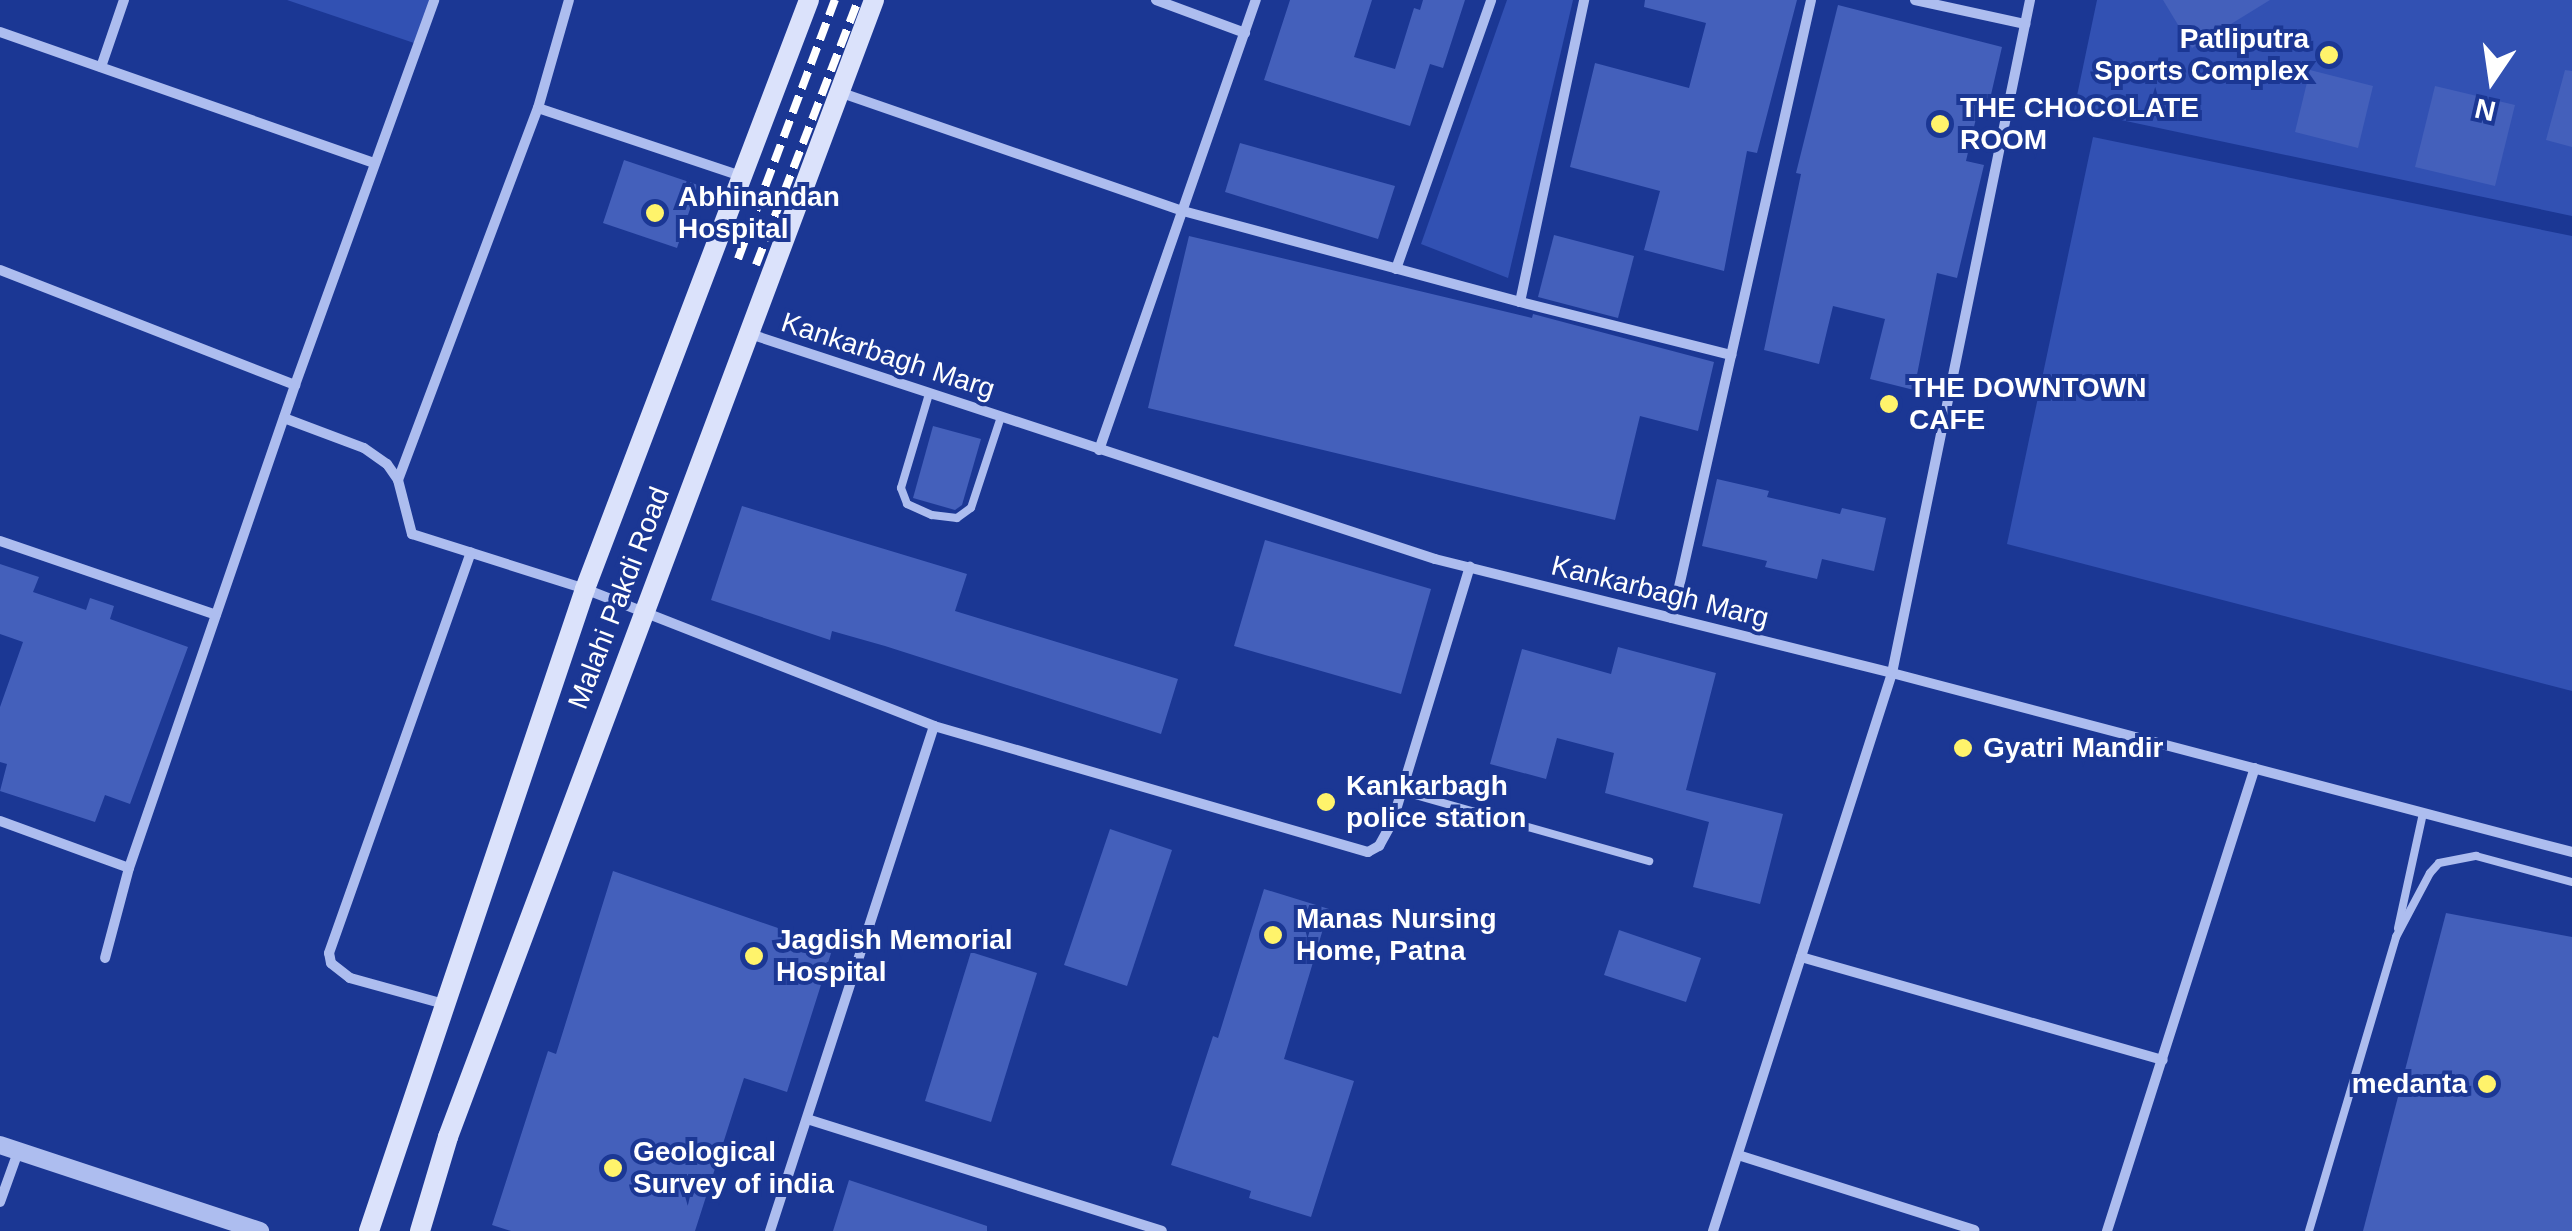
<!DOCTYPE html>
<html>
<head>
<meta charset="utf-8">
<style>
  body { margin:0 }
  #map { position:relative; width:2572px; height:1231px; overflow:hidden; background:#1b3794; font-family:Arial,sans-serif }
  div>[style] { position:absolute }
  .green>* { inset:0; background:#3251b3 }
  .building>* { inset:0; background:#4460bb }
  .service>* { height:8px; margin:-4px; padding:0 4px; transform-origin:4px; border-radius:4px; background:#adbdef }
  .minor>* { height:10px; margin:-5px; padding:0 5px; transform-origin:5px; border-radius:5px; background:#adbdef }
  .tertiary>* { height:18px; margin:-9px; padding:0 9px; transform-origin:9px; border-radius:9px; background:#adbdef }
  .secondary>* { height:20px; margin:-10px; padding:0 10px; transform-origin:10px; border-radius:10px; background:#dbe2fb }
  .rail>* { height:8px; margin-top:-4px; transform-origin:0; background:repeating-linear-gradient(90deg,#fff 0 18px,transparent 0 26px) }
  .dots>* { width:28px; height:28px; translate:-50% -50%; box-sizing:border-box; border:5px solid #1b3794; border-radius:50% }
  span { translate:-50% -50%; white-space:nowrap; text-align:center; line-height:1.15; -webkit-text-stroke:8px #1b3794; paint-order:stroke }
  .poi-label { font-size:28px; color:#fff; font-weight:700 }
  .right { translate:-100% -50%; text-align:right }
  .left { translate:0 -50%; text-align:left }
  .street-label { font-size:28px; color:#fff }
  .north { position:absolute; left:2442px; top:30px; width:100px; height:100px; -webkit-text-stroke:8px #1b3794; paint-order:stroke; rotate:193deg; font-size:28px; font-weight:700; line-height:40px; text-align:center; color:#fff }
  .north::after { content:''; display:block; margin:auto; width:35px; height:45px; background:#fff; clip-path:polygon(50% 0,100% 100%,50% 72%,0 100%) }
</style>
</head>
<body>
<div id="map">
  <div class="green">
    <i style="clip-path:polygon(287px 0,434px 0,417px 44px)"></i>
    <i style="clip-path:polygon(1507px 0,1573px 0,1508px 278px,1421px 244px)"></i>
    <i style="clip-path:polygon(2097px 0,2572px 0,2572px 216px,2074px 110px)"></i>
    <i style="clip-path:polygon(2093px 137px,2572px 236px,2572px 691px,2007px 544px)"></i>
  </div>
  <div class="building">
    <i style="clip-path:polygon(1290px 0,1372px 0,1354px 57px,1395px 69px,1414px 8px,1420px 10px,1423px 0,1465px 0,1443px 68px,1430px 64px,1410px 126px,1264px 80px)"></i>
    <i style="clip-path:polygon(1645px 0,1797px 0,1757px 153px,1747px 151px,1724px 271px,1644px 250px,1660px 191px,1570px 167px,1595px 63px,1689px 88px,1706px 23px,1644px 7px)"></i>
    <i style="clip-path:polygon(2163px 0,2270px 0,2192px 48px)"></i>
    <i style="clip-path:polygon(1838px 5px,2002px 47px,1990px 99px,1981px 97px,1966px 161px,1984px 165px,1957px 278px,1937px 273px,1914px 390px,1870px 379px,1885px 319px,1833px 306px,1819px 364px,1764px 350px,1801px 174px,1796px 173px)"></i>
    <i style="clip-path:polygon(2310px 70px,2373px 86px,2358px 148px,2295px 132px)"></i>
    <i style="clip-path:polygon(2565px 70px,2572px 71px,2572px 147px,2546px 140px)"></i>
    <i style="clip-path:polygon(2435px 86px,2515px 105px,2495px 186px,2415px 167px)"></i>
    <i style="clip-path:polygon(1240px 143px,1395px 186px,1378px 239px,1225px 192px)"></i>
    <i style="clip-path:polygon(624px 160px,698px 185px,677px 248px,603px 223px)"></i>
    <i style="clip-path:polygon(1554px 235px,1634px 256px,1618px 318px,1538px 297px)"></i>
    <i style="clip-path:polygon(1189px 236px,1532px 318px,1533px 314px,1714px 362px,1698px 431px,1640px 416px,1615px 520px,1148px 408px)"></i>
    <i style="clip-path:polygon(933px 426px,981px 439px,962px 505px,955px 510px,913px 498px)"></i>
    <i style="clip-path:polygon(1717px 479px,1769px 491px,1767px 497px,1840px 514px,1842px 508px,1886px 518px,1874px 571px,1822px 559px,1817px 579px,1765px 567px,1767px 561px,1702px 546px)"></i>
    <i style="clip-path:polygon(742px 506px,967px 574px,955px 611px,1178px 679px,1161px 734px,885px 646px,832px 631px,830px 640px,711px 600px)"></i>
    <i style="clip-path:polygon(1265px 540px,1431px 589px,1401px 694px,1234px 646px)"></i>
    <i style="clip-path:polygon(0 564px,39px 577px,33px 592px,86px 610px,90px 598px,114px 606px,110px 619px,188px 647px,130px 804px,105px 795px,95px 822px,0 791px,7px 764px,0 762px,0 707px,23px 642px,0 634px)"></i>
    <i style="clip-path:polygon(1618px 647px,1716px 673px,1686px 790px,1783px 814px,1760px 904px,1693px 887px,1709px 822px,1605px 793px,1614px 753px,1557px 738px,1546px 779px,1490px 764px,1522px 649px,1611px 674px)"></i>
    <i style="clip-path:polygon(1110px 829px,1172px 850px,1127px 986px,1064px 965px)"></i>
    <i style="clip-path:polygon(613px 871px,833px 947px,787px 1092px,744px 1078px,695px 1231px,511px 1231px,492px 1225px,548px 1051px,556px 1054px)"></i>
    <i style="clip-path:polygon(1264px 889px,1329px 909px,1284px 1059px,1354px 1081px,1311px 1217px,1249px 1198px,1251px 1191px,1171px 1165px,1213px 1036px,1218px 1038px)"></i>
    <i style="clip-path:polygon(2446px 913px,2572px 937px,2572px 1231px,2363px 1231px)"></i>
    <i style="clip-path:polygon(1619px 930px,1701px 958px,1686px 1002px,1604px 975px)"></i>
    <i style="clip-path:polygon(971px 952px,1037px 973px,991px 1122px,925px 1101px)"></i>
    <i style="clip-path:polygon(849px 1180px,987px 1226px,987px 1231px,833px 1231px)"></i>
  </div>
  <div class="service">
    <i style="left:929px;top:394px;width:98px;rotate:106.6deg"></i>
    <i style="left:901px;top:488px;width:17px;rotate:69deg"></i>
    <i style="left:907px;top:504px;width:27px;rotate:24deg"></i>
    <i style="left:932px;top:515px;width:25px;rotate:7deg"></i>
    <i style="left:957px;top:518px;width:17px;rotate:-36deg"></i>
    <i style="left:971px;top:508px;width:96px;rotate:-71.8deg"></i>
    <i style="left:1401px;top:791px;width:258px;rotate:15.8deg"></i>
    <i style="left:2398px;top:928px;width:118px;rotate:-77.7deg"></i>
    <i style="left:2309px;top:1231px;width:307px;rotate:-73.5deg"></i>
    <i style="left:2396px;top:937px;width:72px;rotate:-62deg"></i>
    <i style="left:2430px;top:873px;width:13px;rotate:-48deg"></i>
    <i style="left:2439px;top:863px;width:38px;rotate:-11deg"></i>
    <i style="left:2476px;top:856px;width:99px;rotate:15.2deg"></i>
  </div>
  <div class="minor">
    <i style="left:1156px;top:0;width:95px;rotate:20.3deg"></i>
    <i style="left:1915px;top:0;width:113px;rotate:12.3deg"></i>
    <i style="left:0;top:32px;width:397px;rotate:19.3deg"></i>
    <i style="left:101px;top:67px;width:71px;rotate:-71.1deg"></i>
    <i style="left:839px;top:92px;width:364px;rotate:19.1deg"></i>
    <i style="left:1183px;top:211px;width:349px;rotate:15.1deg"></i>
    <i style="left:1520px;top:302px;width:309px;rotate:-78deg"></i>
    <i style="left:538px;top:108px;width:214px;rotate:18.5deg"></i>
    <i style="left:1396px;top:269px;width:285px;rotate:-70.5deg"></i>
    <i style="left:0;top:270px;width:317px;rotate:21.3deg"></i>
    <i style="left:295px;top:385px;width:409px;rotate:-70.1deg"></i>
    <i style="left:1520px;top:302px;width:218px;rotate:14.1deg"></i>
    <i style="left:750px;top:334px;width:721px;rotate:18.18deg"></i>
    <i style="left:1435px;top:559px;width:471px;rotate:14deg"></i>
    <i style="left:1892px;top:673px;width:703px;rotate:14.75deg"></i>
    <i style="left:284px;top:418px;width:85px;rotate:20.6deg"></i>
    <i style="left:364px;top:448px;width:28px;rotate:35deg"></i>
    <i style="left:387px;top:464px;width:19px;rotate:55deg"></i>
    <i style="left:398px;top:480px;width:56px;rotate:75.5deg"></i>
    <i style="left:412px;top:534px;width:182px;rotate:17.6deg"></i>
    <i style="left:585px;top:589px;width:375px;rotate:21.4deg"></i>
    <i style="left:934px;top:726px;width:452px;rotate:16.2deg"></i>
    <i style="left:1368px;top:852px;width:13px;rotate:-29deg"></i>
    <i style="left:1379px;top:846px;width:26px;rotate:-61deg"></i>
    <i style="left:1392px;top:823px;width:268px;rotate:-73.1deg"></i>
    <i style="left:1099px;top:450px;width:477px;rotate:-70.8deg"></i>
    <i style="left:398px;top:480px;width:397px;rotate:-69.4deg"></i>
    <i style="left:538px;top:108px;width:112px;rotate:-74deg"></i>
    <i style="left:0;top:541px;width:228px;rotate:18.9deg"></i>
    <i style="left:1672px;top:618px;width:633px;rotate:-77.32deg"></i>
    <i style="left:0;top:821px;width:137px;rotate:20deg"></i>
    <i style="left:129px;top:868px;width:93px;rotate:104.9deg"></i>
    <i style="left:129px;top:868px;width:511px;rotate:-71.03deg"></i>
    <i style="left:1801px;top:957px;width:376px;rotate:15.9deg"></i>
    <i style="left:444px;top:1004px;width:98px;rotate:-164.5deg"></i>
    <i style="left:350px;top:978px;width:24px;rotate:-142deg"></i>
    <i style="left:331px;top:963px;width:10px;rotate:-101deg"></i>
    <i style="left:329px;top:953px;width:425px;rotate:-70.5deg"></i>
    <i style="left:807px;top:1119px;width:372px;rotate:17.5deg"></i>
    <i style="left:1738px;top:1155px;width:248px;rotate:17.6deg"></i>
    <i style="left:0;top:1202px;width:53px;rotate:-70.2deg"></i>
    <i style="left:770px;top:1231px;width:531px;rotate:-72.01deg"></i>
    <i style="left:1713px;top:1231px;width:586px;rotate:-72.21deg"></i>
    <i style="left:1892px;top:673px;width:687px;rotate:-78.41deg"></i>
    <i style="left:2107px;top:1231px;width:486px;rotate:-72.3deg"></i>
  </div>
  <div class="tertiary">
    <i style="left:0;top:1145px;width:274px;rotate:18.3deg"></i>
  </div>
  <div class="secondary">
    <i style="left:369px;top:1231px;width:677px;rotate:-71.4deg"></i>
    <i style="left:585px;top:589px;width:630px;rotate:-69.18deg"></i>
    <i style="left:420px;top:1231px;width:98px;rotate:-73.4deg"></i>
    <i style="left:448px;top:1137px;width:1214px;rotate:-69.46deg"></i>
  </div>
  <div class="rail">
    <i style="left:738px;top:259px;width:277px;rotate:-69.5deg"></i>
    <i style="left:756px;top:265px;width:284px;rotate:-68.9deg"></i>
  </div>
  <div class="dots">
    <i style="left:2329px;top:55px;background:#fff36b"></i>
    <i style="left:1940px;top:124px;background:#fff36b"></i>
    <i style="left:655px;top:213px;background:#fff36b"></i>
    <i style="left:1889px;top:404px;background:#fff36b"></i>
    <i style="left:1963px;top:748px;background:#fff36b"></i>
    <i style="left:1326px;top:802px;background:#fff36b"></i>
    <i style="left:1273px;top:935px;background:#fff36b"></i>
    <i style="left:754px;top:956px;background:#fff36b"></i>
    <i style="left:2487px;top:1084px;background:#fff36b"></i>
    <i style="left:613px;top:1168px;background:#fff36b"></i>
  </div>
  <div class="poi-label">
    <span class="right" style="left:2309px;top:55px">Patliputra<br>Sports Complex</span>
    <span class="left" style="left:1960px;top:124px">THE CHOCOLATE<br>ROOM</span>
    <span class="left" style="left:678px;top:213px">Abhinandan<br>Hospital</span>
    <span class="left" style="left:1909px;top:404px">THE DOWNTOWN<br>CAFE</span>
    <span class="left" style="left:1983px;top:748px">Gyatri Mandir</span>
    <span class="left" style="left:1346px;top:802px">Kankarbagh<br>police station</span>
    <span class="left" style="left:1296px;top:935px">Manas Nursing<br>Home, Patna</span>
    <span class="left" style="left:776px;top:956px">Jagdish Memorial<br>Hospital</span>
    <span class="right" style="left:2467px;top:1084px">medanta</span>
    <span class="left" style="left:633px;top:1168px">Geological<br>Survey of india</span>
  </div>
  <div class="street-label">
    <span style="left:888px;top:356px;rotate:18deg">Kankarbagh Marg</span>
    <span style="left:1660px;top:592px;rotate:14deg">Kankarbagh Marg</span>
    <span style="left:619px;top:598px;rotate:-69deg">Malahi Pakdi Road</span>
  </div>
  <div class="north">N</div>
</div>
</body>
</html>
